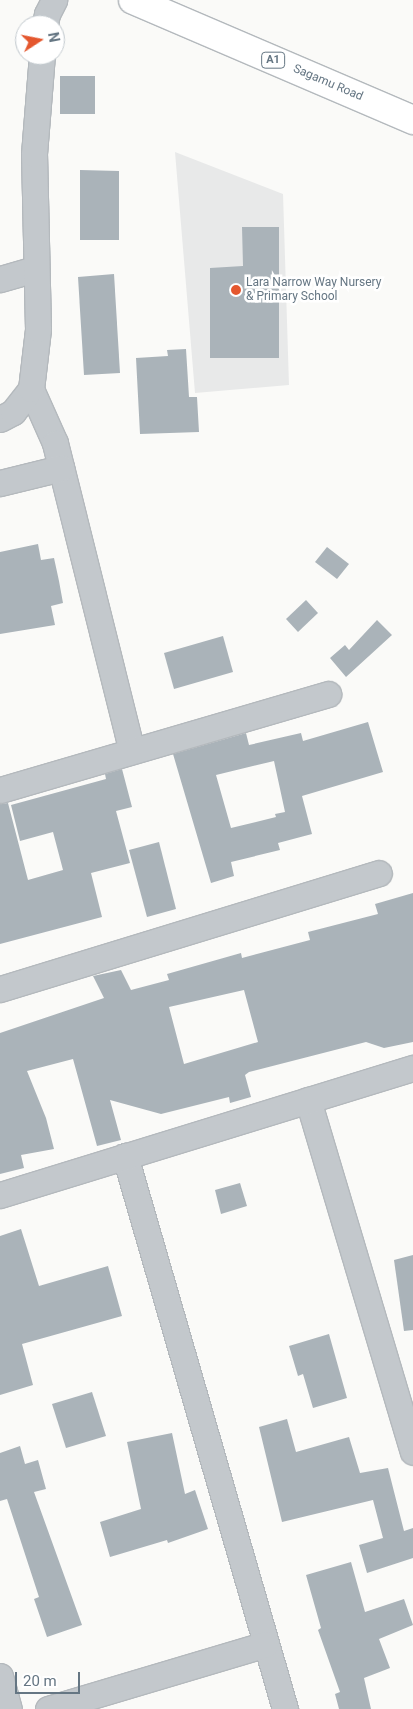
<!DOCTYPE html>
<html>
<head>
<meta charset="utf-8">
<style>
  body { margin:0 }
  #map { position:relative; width:413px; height:1709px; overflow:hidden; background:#fafaf8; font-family:Roboto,sans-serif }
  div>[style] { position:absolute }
  .built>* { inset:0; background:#e8e9e9 }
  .building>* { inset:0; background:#aab3b9 }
  .roads { filter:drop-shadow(1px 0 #b4b9bd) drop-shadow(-1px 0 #b4b9bd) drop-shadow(0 1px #b4b9bd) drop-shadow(0 -1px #b4b9bd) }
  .minor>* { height:25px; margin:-12.5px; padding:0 12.5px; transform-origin:12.5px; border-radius:12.5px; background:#c3c8cc }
  .highway>* { height:28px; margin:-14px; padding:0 14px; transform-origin:14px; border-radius:14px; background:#fff }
  .dots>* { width:14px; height:14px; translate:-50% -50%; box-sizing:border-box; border:2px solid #fff; border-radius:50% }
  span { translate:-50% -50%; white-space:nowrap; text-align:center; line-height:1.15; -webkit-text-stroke:5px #fff; paint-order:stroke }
  .shield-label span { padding:1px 4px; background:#fff; border:1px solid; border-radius:4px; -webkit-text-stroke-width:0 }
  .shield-label { font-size:11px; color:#657683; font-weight:700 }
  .street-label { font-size:12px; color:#657683 }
  .poi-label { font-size:12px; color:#657683 }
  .left { translate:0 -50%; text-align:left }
  .north { position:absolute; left:15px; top:15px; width:50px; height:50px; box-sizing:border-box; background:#fff; border:1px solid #c1c8cd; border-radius:50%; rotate:79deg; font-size:14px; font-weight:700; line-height:20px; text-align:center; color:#657683 }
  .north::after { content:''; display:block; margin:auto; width:18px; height:22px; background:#e4572e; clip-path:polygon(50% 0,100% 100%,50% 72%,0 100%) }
  .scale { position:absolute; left:15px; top:1672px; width:65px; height:22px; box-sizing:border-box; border:2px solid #657683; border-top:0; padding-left:6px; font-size:15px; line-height:18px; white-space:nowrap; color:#657683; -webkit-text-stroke:4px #fff; paint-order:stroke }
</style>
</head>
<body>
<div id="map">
  <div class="built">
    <i style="clip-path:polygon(175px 152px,283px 194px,289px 385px,195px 393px)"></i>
  </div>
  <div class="building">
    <i style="clip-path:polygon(60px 76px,95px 76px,95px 114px,60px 114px)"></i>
    <i style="clip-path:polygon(80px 170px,119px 171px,119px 240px,80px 240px)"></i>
    <i style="clip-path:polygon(242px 227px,279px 227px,279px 358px,210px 358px,210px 268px,243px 266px)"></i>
    <i style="clip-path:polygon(114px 274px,120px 373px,84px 375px,78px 277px)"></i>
    <i style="clip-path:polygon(186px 349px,189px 397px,197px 397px,199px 432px,140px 434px,136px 358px,168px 356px,167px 350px)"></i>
    <i style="clip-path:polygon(38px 544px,41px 560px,54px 558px,59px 581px,63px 603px,51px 606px,55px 625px,0 634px,0 552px)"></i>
    <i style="clip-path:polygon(327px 547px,349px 564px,337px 579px,315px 562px)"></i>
    <i style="clip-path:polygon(306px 600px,318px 613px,298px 632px,286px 619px)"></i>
    <i style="clip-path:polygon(377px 620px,392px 635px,346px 677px,330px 658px,345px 645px,349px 650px)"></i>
    <i style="clip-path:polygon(223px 636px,233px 672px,174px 689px,164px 653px)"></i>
    <i style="clip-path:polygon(evenodd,368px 722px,383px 772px,302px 796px,312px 834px,278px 843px,280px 850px,231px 862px,234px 876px,211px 883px,173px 754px,246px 733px,249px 745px,301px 733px,303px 741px,368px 722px,274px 761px,285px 812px,275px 814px,276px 817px,231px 828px,216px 775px,274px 761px)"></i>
    <i style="clip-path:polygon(122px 769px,132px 807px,116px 811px,130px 863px,91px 873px,102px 917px,0 944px,0 804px,8px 803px,28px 880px,63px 870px,53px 832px,20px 841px,11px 805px,106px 779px,105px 774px)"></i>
    <i style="clip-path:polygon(159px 842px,176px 909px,147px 917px,129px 850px)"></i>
    <i style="clip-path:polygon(evenodd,413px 893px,413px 1042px,384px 1048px,366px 1042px,249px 1072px,245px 1075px,251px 1097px,230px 1103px,229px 1097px,161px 1114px,110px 1100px,121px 1140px,97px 1146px,73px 1059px,27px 1071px,46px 1118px,54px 1149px,21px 1155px,24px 1168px,0 1174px,0 1033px,104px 998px,93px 976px,121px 970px,131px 990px,169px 980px,167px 974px,241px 953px,242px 958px,310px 940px,308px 932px,378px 914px,375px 904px,413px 893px,244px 990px,258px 1042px,184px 1064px,169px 1007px,244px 990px)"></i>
    <i style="clip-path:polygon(240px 1183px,247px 1206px,221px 1214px,215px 1190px)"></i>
    <i style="clip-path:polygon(21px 1229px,39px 1286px,108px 1266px,122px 1316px,22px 1344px,33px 1385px,0 1395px,0 1236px)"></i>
    <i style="clip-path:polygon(413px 1255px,413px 1330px,404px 1331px,394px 1260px)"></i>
    <i style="clip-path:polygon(329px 1334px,347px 1398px,313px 1408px,303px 1374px,298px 1376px,289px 1346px)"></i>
    <i style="clip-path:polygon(92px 1392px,106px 1436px,66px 1448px,52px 1404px)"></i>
    <i style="clip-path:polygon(287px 1419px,296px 1452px,349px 1437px,360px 1473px,388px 1468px,404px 1531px,413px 1528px,413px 1558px,367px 1573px,359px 1545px,383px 1538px,373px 1500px,282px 1522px,259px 1427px)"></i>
    <i style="clip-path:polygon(172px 1433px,185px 1494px,195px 1490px,208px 1529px,168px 1543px,167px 1540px,110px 1557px,100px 1522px,141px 1509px,127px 1442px)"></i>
    <i style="clip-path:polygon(20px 1446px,25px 1464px,38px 1460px,46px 1489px,34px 1492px,82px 1625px,47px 1637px,34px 1599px,39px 1597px,7px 1499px,0 1501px,0 1453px)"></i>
    <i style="clip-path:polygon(351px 1562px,365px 1612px,404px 1599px,413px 1625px,379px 1639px,390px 1668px,364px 1678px,371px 1709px,339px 1709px,335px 1694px,340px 1692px,318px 1630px,321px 1628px,306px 1575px)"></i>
  </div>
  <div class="roads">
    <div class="minor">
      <i style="left:45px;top:25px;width:11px;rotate:-80deg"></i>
      <i style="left:47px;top:14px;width:16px;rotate:-63deg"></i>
      <i style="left:0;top:279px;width:36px;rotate:-16deg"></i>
      <i style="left:31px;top:389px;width:59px;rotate:66deg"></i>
      <i style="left:55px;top:443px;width:317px;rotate:76deg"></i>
      <i style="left:0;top:419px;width:15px;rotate:-28deg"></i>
      <i style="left:13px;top:412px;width:29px;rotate:-52deg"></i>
      <i style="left:31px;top:389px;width:60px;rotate:-83.3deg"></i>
      <i style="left:38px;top:329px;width:175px;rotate:-91.3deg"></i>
      <i style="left:34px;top:154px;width:99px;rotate:-85.4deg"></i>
      <i style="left:0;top:483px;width:63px;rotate:-13.8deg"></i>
      <i style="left:0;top:790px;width:342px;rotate:-16.3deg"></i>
      <i style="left:0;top:989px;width:396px;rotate:-17deg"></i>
      <i style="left:308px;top:1100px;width:367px;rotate:73.4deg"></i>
      <i style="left:125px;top:1156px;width:576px;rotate:73.86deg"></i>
      <i style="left:0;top:1195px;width:432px;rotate:-17.1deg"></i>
      <i style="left:0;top:1676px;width:34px;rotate:75deg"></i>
      <i style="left:48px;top:1709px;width:227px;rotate:-16.6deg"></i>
    </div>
    <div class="highway">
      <i style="left:133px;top:0;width:305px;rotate:23.2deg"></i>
    </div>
  </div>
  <div class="dots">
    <i style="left:236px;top:290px;background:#e4572e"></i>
  </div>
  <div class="shield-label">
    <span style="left:273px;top:60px">A1</span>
  </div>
  <div class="street-label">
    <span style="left:328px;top:83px;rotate:23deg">Sagamu Road</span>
  </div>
  <div class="poi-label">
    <span class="left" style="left:246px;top:290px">Lara Narrow Way Nursery<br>&amp; Primary School</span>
  </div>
  <div class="north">N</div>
  <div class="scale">20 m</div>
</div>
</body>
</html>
